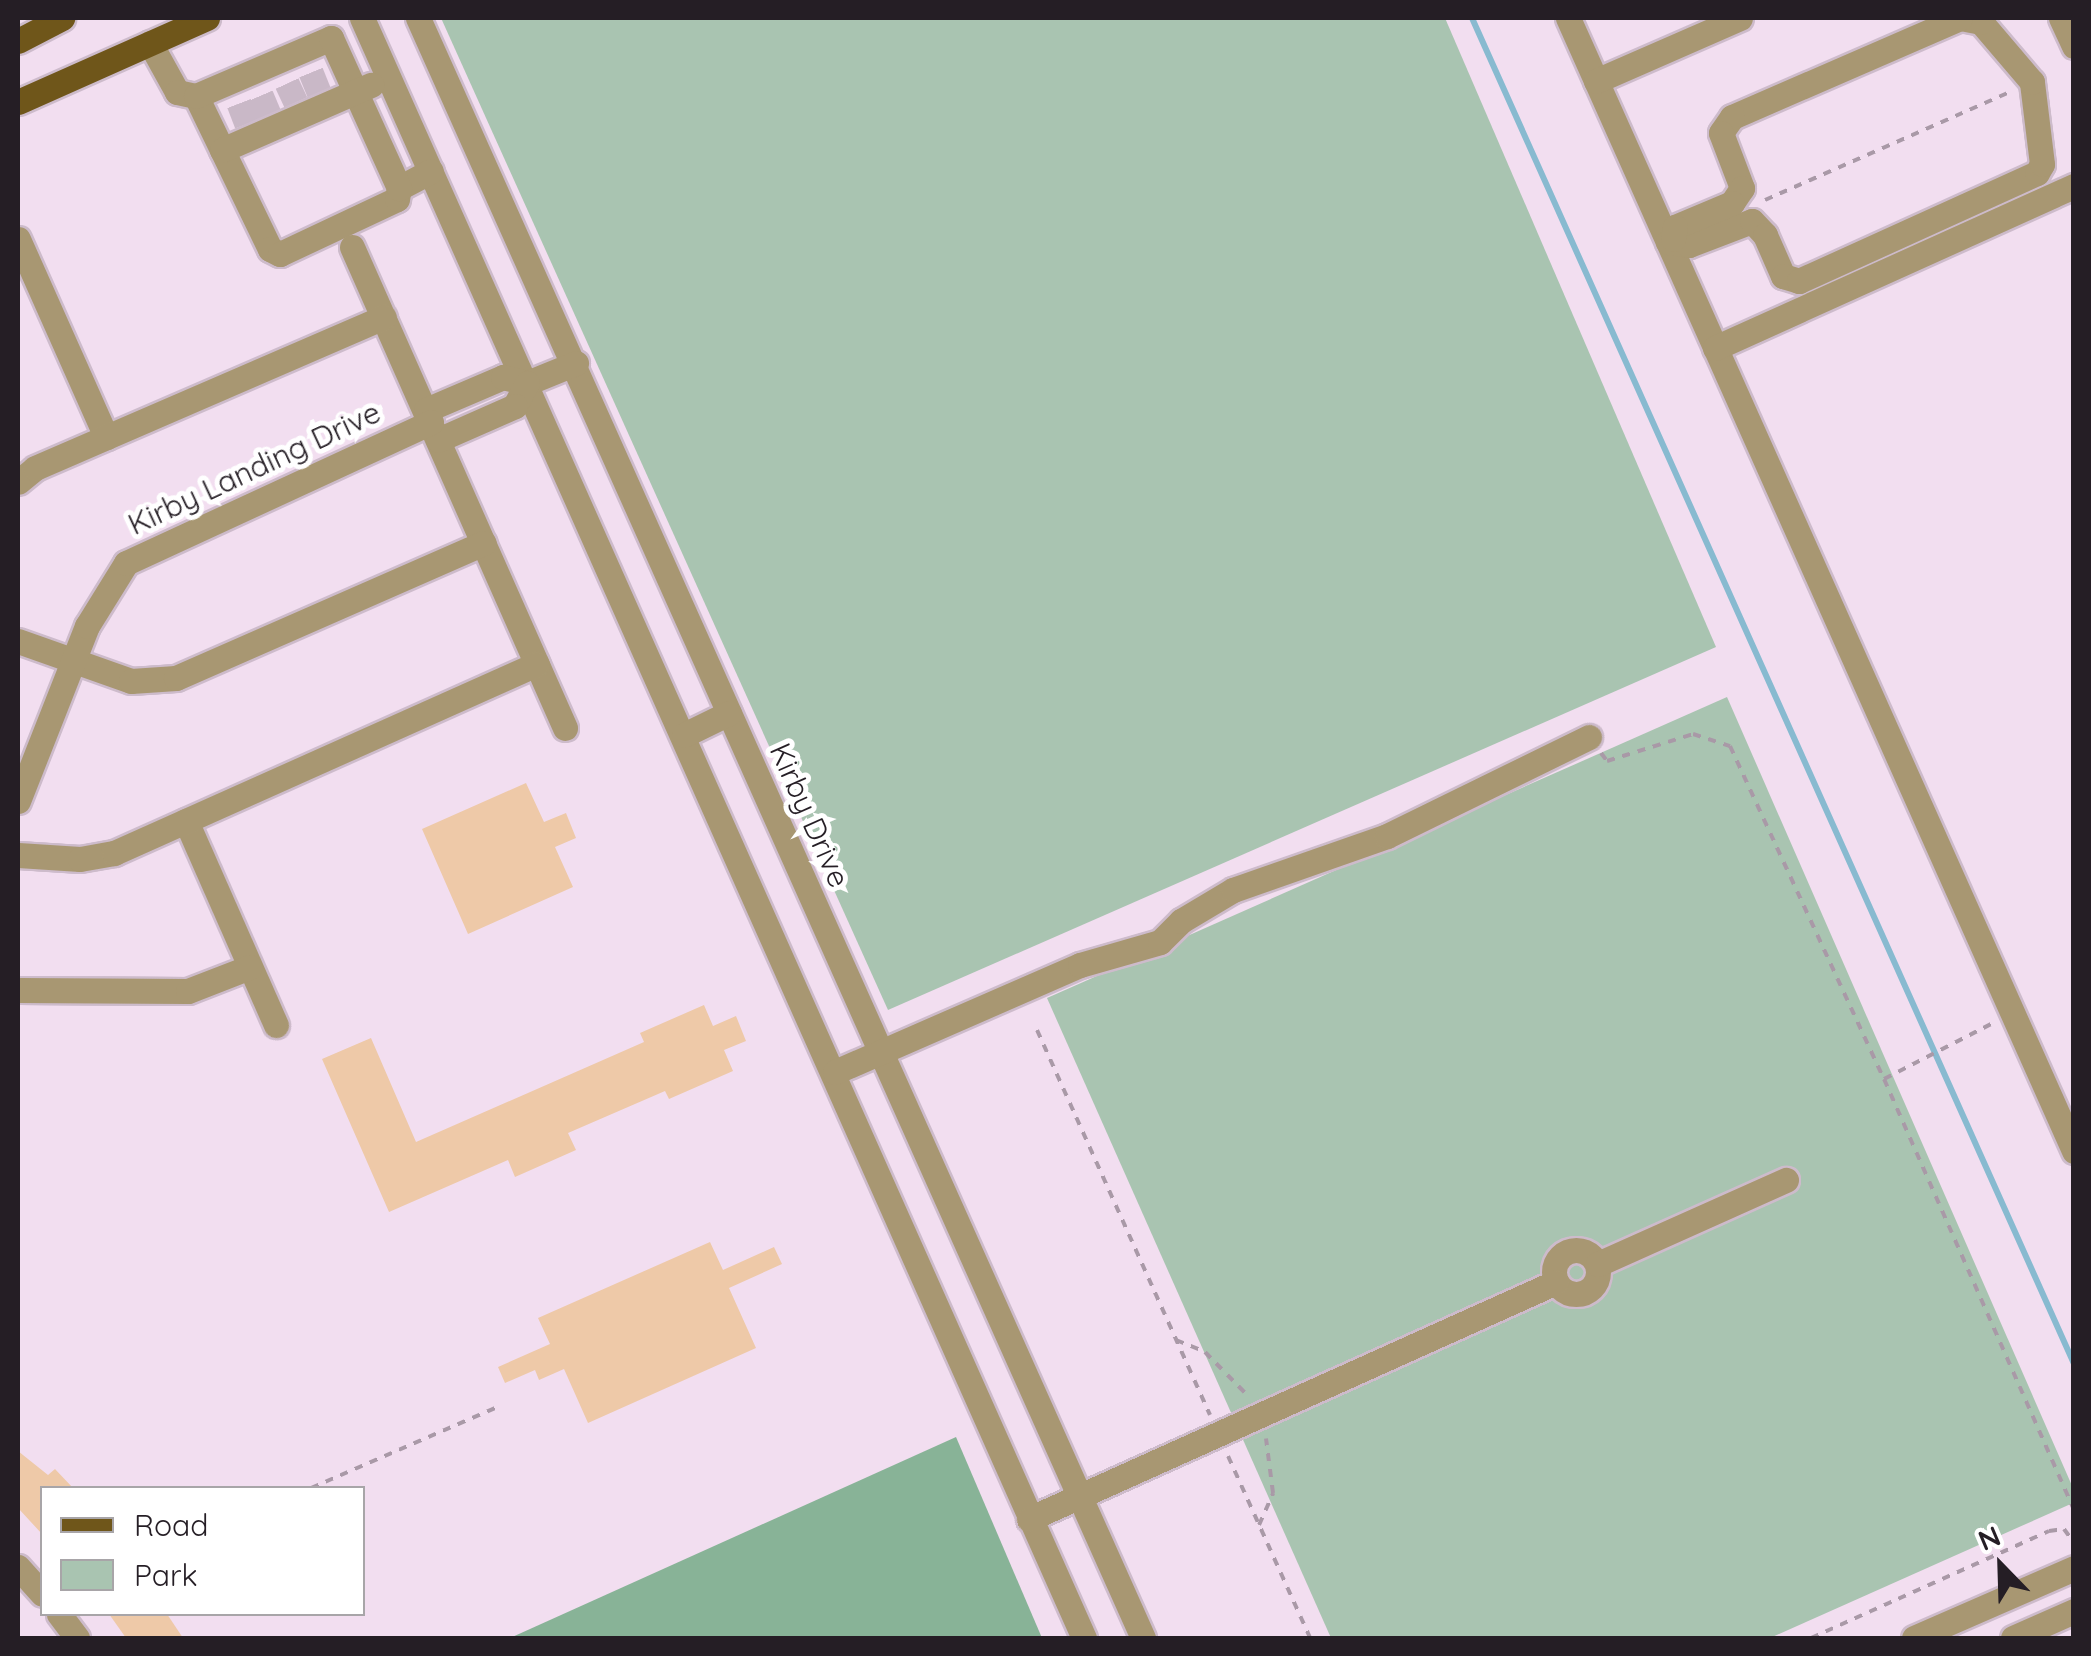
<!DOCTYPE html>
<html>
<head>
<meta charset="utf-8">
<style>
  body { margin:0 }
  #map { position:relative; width:2091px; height:1656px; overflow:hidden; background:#f2def0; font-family:Quicksand,sans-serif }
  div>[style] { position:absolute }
  .green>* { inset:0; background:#a9c4b1 }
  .forest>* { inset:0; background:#88b397 }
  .stream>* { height:6px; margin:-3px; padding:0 3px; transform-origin:3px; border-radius:3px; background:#88bad0 }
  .building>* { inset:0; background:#eec9a8 }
  .minor-tunnel>* { height:25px; margin-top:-12.5px; transform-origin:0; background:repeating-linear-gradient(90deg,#c9b8c7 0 25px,transparent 0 37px) }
  .path>* { height:4px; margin-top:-2px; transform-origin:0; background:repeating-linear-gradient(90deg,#a999a7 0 8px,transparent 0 16px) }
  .roads { filter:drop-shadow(2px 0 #cdbbcb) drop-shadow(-2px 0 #cdbbcb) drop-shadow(0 2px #cdbbcb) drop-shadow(0 -2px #cdbbcb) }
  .minor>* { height:25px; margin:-12.5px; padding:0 12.5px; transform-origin:12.5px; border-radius:12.5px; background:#a89772 }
  .minor>.ring { margin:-12.5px; padding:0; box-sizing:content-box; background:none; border:25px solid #a89772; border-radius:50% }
  .major>* { height:25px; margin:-12.5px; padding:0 12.5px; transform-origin:12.5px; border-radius:12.5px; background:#6f561a }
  span { translate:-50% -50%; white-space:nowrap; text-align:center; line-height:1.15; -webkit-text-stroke:10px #fff; paint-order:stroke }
  .street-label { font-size:30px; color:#251e25 }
  .frame { position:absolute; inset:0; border:20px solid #251e25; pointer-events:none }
  .legend { position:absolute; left:40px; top:1486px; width:325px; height:130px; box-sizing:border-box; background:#fff; border:2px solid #a8a5a8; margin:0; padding:12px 18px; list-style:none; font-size:30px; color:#251e25 }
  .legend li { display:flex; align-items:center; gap:20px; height:50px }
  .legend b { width:50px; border:2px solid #a8a5a8 }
  .north { position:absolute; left:1951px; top:1516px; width:100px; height:100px; -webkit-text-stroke:8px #fff; paint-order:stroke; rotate:337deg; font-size:28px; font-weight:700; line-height:40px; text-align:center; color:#251e25 }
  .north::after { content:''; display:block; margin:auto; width:35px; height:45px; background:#251e25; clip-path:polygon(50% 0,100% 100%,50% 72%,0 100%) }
</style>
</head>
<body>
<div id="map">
  <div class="green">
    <i style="clip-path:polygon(441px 18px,1445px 18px,1716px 647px,888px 1010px)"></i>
    <i style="clip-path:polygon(1727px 697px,2073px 1488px,2073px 1503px,1770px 1638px,1331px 1638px,1047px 998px)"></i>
  </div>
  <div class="forest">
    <i style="clip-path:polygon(956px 1437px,1042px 1638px,510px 1638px)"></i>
  </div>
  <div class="stream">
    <i style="left:1472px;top:18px;width:1474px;rotate:65.9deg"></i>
  </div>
  <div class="building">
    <i style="clip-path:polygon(526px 783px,544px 822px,566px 813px,576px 838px,555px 847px,573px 887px,468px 934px,422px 829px)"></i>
    <i style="clip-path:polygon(704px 1005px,713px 1026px,736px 1016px,746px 1041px,724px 1050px,733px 1071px,669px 1099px,665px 1091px,568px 1133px,576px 1150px,515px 1177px,508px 1160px,389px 1212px,322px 1059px,371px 1038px,416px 1142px,644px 1042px,640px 1033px)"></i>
    <i style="clip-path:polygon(710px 1242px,723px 1270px,774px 1247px,782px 1264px,729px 1288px,756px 1348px,588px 1423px,564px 1369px,539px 1380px,535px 1370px,505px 1383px,498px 1367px,550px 1344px,538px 1318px)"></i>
    <i style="clip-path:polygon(18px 1451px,48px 1475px,55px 1469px,73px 1488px,42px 1488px,42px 1534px,18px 1508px)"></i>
    <i style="clip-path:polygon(109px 1614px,167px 1614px,183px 1638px,126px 1638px)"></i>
  </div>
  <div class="minor-tunnel">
    <i style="left:311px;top:72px;width:22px;rotate:68deg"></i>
    <i style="left:287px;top:83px;width:21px;rotate:65deg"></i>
    <i style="left:261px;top:95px;width:21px;rotate:67deg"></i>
    <i style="left:239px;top:103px;width:22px;rotate:69deg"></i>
  </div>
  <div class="path">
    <i style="left:1765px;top:200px;width:270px;rotate:-23.8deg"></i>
    <i style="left:1601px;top:753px;width:10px;rotate:53deg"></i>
    <i style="left:1607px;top:761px;width:90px;rotate:-17.4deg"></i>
    <i style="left:1693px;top:734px;width:39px;rotate:18deg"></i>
    <i style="left:1730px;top:746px;width:367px;rotate:65.2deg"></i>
    <i style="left:1884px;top:1079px;width:471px;rotate:66.2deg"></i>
    <i style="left:1037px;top:1030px;width:422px;rotate:65.8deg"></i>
    <i style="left:1884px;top:1079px;width:125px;rotate:-27.2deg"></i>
    <i style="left:1176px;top:1340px;width:31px;rotate:22deg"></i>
    <i style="left:1205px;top:1352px;width:63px;rotate:45.6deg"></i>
    <i style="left:1228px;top:1456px;width:200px;rotate:65.7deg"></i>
    <i style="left:311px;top:1488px;width:203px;rotate:-23.5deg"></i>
    <i style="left:1259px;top:1525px;width:35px;rotate:-66deg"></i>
    <i style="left:1273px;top:1493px;width:55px;rotate:-97.3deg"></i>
    <i style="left:1811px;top:1638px;width:261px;rotate:-24.2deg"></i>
    <i style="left:2049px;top:1531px;width:15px;rotate:-8deg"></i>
    <i style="left:2064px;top:1529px;width:17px;rotate:54deg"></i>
  </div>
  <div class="roads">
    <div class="minor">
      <i style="left:362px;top:18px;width:1774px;rotate:65.98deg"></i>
      <i style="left:418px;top:18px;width:1775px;rotate:65.89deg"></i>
      <i style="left:1568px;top:18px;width:1241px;rotate:65.93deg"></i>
      <i style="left:2061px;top:18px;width:31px;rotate:65deg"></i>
      <i style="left:150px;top:43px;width:56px;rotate:61.1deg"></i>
      <i style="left:177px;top:92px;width:19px;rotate:12deg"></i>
      <i style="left:196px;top:96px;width:170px;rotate:64.2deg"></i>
      <i style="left:270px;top:249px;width:11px;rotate:27deg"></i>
      <i style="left:280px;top:254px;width:129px;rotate:-25.2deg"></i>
      <i style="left:397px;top:199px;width:11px;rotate:-80deg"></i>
      <i style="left:399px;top:188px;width:36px;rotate:-28deg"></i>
      <i style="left:1596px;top:81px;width:157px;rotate:-23.6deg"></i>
      <i style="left:196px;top:96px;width:147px;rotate:-23.2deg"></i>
      <i style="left:331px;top:38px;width:165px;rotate:65.6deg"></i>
      <i style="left:222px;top:150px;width:163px;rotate:-23.6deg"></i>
      <i style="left:18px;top:239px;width:217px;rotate:66deg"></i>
      <i style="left:1668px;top:242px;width:21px;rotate:8deg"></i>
      <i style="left:1689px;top:245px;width:67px;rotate:-20.9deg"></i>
      <i style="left:1752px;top:221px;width:19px;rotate:47deg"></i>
      <i style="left:1765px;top:235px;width:45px;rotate:66.3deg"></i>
      <i style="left:1783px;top:276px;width:17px;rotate:17deg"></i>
      <i style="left:1799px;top:281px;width:261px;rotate:-24.4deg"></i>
      <i style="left:2037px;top:173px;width:10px;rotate:-61deg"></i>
      <i style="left:2042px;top:164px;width:83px;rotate:-97deg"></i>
      <i style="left:2032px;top:82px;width:79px;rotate:-130.4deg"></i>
      <i style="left:1981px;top:22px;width:21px;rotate:-169deg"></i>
      <i style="left:1960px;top:18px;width:249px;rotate:156.5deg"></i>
      <i style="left:1732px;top:117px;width:19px;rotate:125deg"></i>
      <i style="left:1721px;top:133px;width:59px;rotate:69.1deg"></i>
      <i style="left:1742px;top:188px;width:18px;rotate:124deg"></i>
      <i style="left:1732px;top:203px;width:62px;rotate:157.2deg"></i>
      <i style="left:1675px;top:227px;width:12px;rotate:99deg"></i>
      <i style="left:352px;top:247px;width:526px;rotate:66.11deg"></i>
      <i style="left:1715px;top:348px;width:394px;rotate:-24.3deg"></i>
      <i style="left:527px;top:383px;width:53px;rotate:-22.2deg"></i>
      <i style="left:426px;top:410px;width:84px;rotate:-23.2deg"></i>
      <i style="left:503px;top:377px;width:25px;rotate:14deg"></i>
      <i style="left:527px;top:383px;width:26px;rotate:118deg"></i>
      <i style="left:515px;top:406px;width:84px;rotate:156.2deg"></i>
      <i style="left:18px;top:482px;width:22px;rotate:-39deg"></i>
      <i style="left:35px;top:468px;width:380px;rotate:-23.4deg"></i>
      <i style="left:18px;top:641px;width:120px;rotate:19.5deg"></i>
      <i style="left:131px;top:681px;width:45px;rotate:-3.8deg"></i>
      <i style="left:176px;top:678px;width:336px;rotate:-23.7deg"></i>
      <i style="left:684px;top:735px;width:50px;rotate:-26.1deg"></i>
      <i style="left:18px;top:801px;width:188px;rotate:-68.5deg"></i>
      <i style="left:87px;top:626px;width:74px;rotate:-58.2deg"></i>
      <i style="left:126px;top:563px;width:336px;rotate:-24.8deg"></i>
      <i style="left:186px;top:821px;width:223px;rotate:66.2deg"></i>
      <i style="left:18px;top:855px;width:62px;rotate:3.7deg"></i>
      <i style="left:80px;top:859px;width:35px;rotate:-10deg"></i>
      <i style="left:114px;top:853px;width:463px;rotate:-24.1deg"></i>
      <i style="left:18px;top:990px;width:170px;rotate:0.3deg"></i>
      <i style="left:188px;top:991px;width:66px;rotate:-21.2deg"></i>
      <i style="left:835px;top:1072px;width:267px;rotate:-23.6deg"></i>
      <i style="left:1080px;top:965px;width:83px;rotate:-16deg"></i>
      <i style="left:1160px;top:942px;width:30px;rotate:-45deg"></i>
      <i style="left:1181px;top:921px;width:61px;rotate:-30.8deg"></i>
      <i style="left:1233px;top:890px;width:163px;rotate:-19.3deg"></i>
      <i style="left:1387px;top:836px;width:225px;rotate:-26.1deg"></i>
      <i class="ring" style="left:1554px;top:1250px;width:19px;height:19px"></i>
      <i style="left:1598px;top:1264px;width:206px;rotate:-24.1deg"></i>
      <i style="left:1029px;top:1519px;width:578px;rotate:-24.21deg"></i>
      <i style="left:18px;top:1567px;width:36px;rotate:48deg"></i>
      <i style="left:59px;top:1614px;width:30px;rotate:53deg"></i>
      <i style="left:1914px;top:1638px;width:175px;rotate:-23.6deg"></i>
      <i style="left:2013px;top:1638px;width:67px;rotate:-23.9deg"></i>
    </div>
    <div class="major">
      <i style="left:18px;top:41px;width:50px;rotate:-27.6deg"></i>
      <i style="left:18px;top:102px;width:207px;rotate:-24deg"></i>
    </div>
  </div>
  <div class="street-label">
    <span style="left:254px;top:468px;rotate:-25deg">Kirby Landing Drive</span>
    <span style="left:810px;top:815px;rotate:66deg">Kirby Drive</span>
  </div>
  <div class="frame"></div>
  <ul class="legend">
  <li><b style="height:12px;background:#6f561a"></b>Road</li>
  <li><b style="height:28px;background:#a9c4b1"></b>Park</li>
  </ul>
  <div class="north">N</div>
</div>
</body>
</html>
